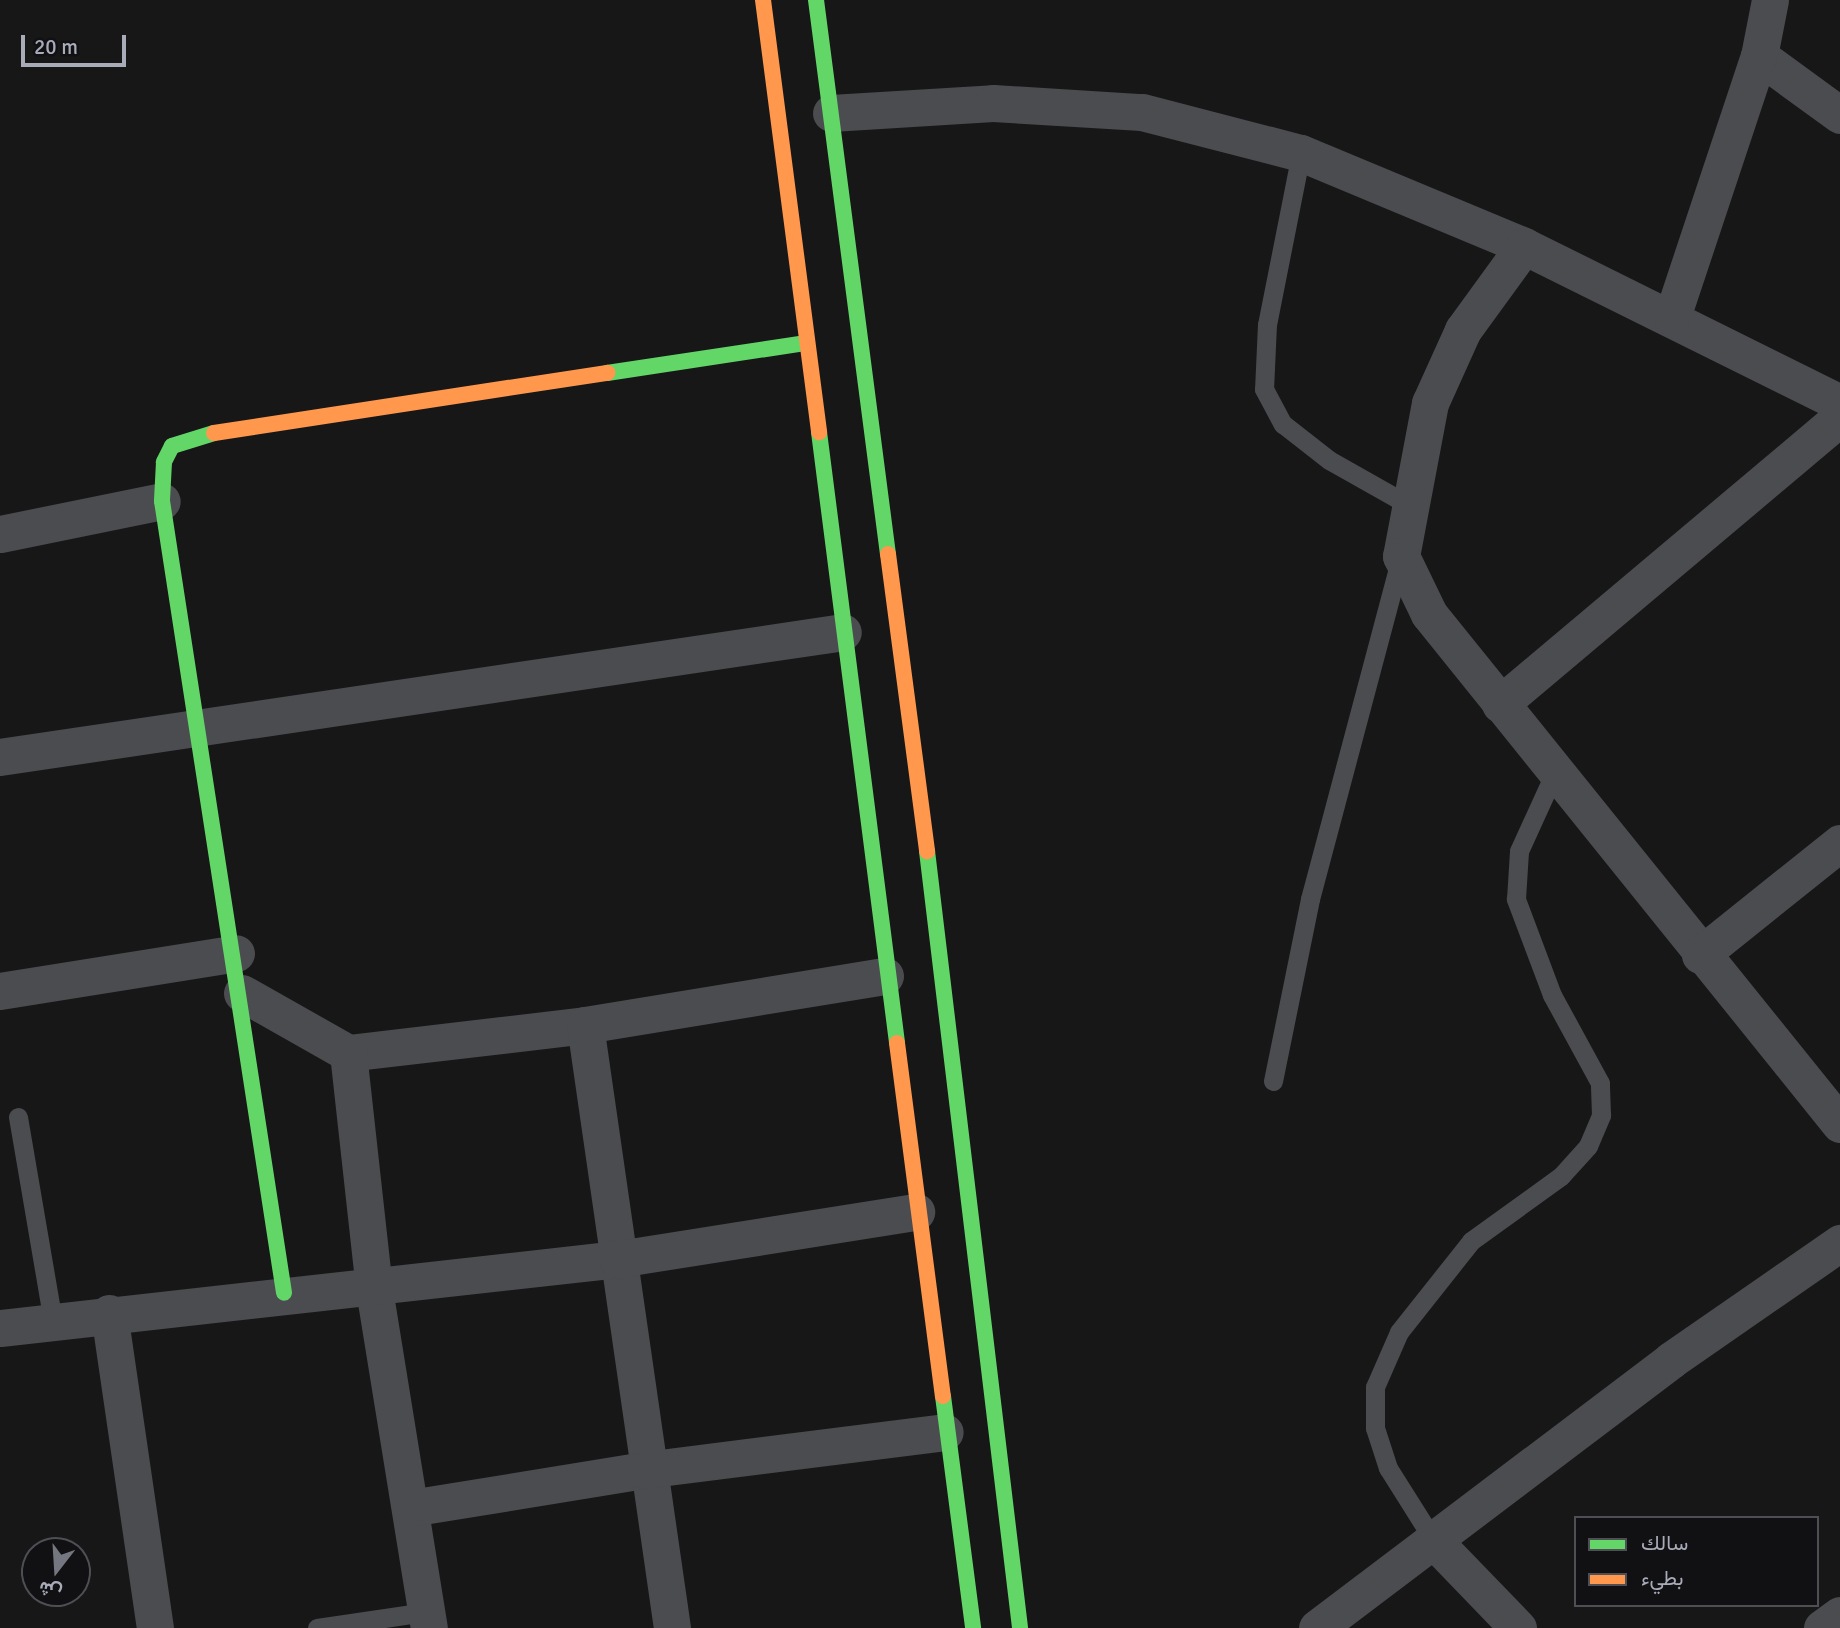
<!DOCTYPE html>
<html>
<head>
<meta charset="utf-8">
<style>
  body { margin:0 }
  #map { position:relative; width:1840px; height:1628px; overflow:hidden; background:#171717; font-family:Signika,Vazirmatn,sans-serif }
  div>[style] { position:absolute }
  .lane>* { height:19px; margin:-9.5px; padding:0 9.5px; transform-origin:9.5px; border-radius:9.5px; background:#4b4c50 }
  .street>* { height:37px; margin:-18.5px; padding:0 18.5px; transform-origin:18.5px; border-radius:18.5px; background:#4b4c50 }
  .fast>* { height:16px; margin:-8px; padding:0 8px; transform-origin:8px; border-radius:8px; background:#63d668 }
  .slow>* { height:16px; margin:-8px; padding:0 8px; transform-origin:8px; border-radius:8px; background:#ff974d }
  span { translate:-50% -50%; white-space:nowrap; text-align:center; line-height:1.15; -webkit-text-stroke:6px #111113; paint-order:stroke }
  .legend { position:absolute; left:1574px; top:1516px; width:245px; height:91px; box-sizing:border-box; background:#111113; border:2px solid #4d4f55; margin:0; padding:9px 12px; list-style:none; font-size:21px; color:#a8abb8 }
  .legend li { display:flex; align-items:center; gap:14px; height:35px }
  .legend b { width:35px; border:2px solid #4d4f55 }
  .north { position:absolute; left:21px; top:1537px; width:70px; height:70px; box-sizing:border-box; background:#111113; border:2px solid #4d4f55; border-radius:50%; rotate:197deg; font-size:19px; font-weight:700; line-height:28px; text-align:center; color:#a8abb8 }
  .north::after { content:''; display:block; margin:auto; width:24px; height:32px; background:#757780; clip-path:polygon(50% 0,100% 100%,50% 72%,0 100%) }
  .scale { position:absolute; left:21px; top:35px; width:105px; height:32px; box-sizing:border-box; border:4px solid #a8abb8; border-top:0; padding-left:9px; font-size:21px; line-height:24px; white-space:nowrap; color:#a8abb8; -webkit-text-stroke:5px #111113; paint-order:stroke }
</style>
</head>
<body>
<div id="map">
  <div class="lane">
    <i style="left:1301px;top:153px;width:174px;rotate:101.2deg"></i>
    <i style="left:1267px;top:324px;width:65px;rotate:92.6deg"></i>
    <i style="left:1264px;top:389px;width:40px;rotate:62deg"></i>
    <i style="left:1283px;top:424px;width:58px;rotate:38deg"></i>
    <i style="left:1329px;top:460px;width:92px;rotate:29.4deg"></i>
    <i style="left:1273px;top:1081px;width:186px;rotate:-78.5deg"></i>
    <i style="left:1310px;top:899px;width:351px;rotate:-75.1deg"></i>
    <i style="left:18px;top:1117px;width:208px;rotate:80.3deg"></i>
    <i style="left:1434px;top:1541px;width:86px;rotate:-122.2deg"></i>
    <i style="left:1388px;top:1468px;width:42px;rotate:-108deg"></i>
    <i style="left:1375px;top:1428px;width:41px;rotate:-90deg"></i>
    <i style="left:1375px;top:1387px;width:60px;rotate:-66.4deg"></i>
    <i style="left:1399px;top:1332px;width:116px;rotate:-51.6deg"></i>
    <i style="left:1471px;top:1241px;width:111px;rotate:-35.8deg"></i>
    <i style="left:1561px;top:1176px;width:40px;rotate:-48deg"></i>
    <i style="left:1588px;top:1146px;width:34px;rotate:-67deg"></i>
    <i style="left:1601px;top:1115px;width:32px;rotate:-92deg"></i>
    <i style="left:1600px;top:1083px;width:100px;rotate:-118.6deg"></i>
    <i style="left:1552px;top:995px;width:103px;rotate:-110.6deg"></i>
    <i style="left:1516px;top:899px;width:48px;rotate:-86.4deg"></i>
    <i style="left:1519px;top:851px;width:87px;rotate:-65.5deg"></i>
    <i style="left:317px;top:1628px;width:110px;rotate:-8.4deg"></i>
  </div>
  <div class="street">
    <i style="left:1759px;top:56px;width:100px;rotate:36.1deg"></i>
    <i style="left:831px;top:113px;width:162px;rotate:-3.5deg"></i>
    <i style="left:993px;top:103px;width:149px;rotate:3.5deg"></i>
    <i style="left:1142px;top:112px;width:164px;rotate:14.5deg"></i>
    <i style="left:1301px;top:153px;width:242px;rotate:22.6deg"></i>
    <i style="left:1524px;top:246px;width:353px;rotate:26.4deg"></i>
    <i style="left:1524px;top:246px;width:104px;rotate:126deg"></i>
    <i style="left:1463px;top:330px;width:80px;rotate:114.3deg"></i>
    <i style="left:1430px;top:403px;width:156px;rotate:100.7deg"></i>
    <i style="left:1401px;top:556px;width:64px;rotate:64.2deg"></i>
    <i style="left:1429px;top:614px;width:655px;rotate:51.14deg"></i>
    <i style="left:1672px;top:317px;width:275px;rotate:-71.6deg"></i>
    <i style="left:1759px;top:56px;width:57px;rotate:-78.9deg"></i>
    <i style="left:0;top:534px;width:165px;rotate:-11.5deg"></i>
    <i style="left:1500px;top:704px;width:444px;rotate:-40.1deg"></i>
    <i style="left:0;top:757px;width:852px;rotate:-8.43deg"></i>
    <i style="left:1700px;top:955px;width:179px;rotate:-38.7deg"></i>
    <i style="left:0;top:991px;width:239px;rotate:-9.1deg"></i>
    <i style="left:242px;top:993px;width:122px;rotate:29.5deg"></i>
    <i style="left:348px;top:1053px;width:239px;rotate:-6.7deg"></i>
    <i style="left:585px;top:1025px;width:304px;rotate:-9.3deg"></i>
    <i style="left:585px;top:1025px;width:609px;rotate:81.79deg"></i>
    <i style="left:348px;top:1053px;width:237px;rotate:83.7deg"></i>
    <i style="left:374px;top:1289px;width:343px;rotate:80.8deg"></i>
    <i style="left:109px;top:1313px;width:318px;rotate:81.7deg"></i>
    <i style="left:0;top:1328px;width:622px;rotate:-6.37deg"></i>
    <i style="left:618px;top:1259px;width:302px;rotate:-9deg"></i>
    <i style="left:410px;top:1508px;width:237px;rotate:-9.2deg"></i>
    <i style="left:644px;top:1470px;width:303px;rotate:-7.2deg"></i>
    <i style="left:1434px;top:1541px;width:121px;rotate:46deg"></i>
    <i style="left:1317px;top:1628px;width:444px;rotate:-37.1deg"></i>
    <i style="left:1671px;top:1360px;width:206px;rotate:-34.7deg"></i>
    <i style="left:1822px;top:1628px;width:22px;rotate:-36deg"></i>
  </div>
  <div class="fast">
    <i style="left:816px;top:0;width:559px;rotate:82.6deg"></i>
    <i style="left:607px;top:373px;width:200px;rotate:-8.6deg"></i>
    <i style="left:819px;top:432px;width:616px;rotate:82.72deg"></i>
    <i style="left:214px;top:433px;width:44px;rotate:162.8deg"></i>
    <i style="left:172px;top:446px;width:18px;rotate:117deg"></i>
    <i style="left:164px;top:462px;width:39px;rotate:93deg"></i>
    <i style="left:162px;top:501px;width:801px;rotate:81.24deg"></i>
    <i style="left:927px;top:851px;width:783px;rotate:83.17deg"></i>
    <i style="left:943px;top:1396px;width:234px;rotate:82.6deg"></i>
  </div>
  <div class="slow">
    <i style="left:763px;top:0;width:436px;rotate:82.6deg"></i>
    <i style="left:214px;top:433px;width:398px;rotate:-8.7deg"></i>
    <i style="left:888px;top:554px;width:300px;rotate:82.5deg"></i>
    <i style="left:897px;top:1043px;width:356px;rotate:82.6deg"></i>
  </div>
  <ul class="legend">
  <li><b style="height:9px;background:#63d668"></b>سالك</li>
  <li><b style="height:9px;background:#ff974d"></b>بطيء</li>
  </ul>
  <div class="north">ش</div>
  <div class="scale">20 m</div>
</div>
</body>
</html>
